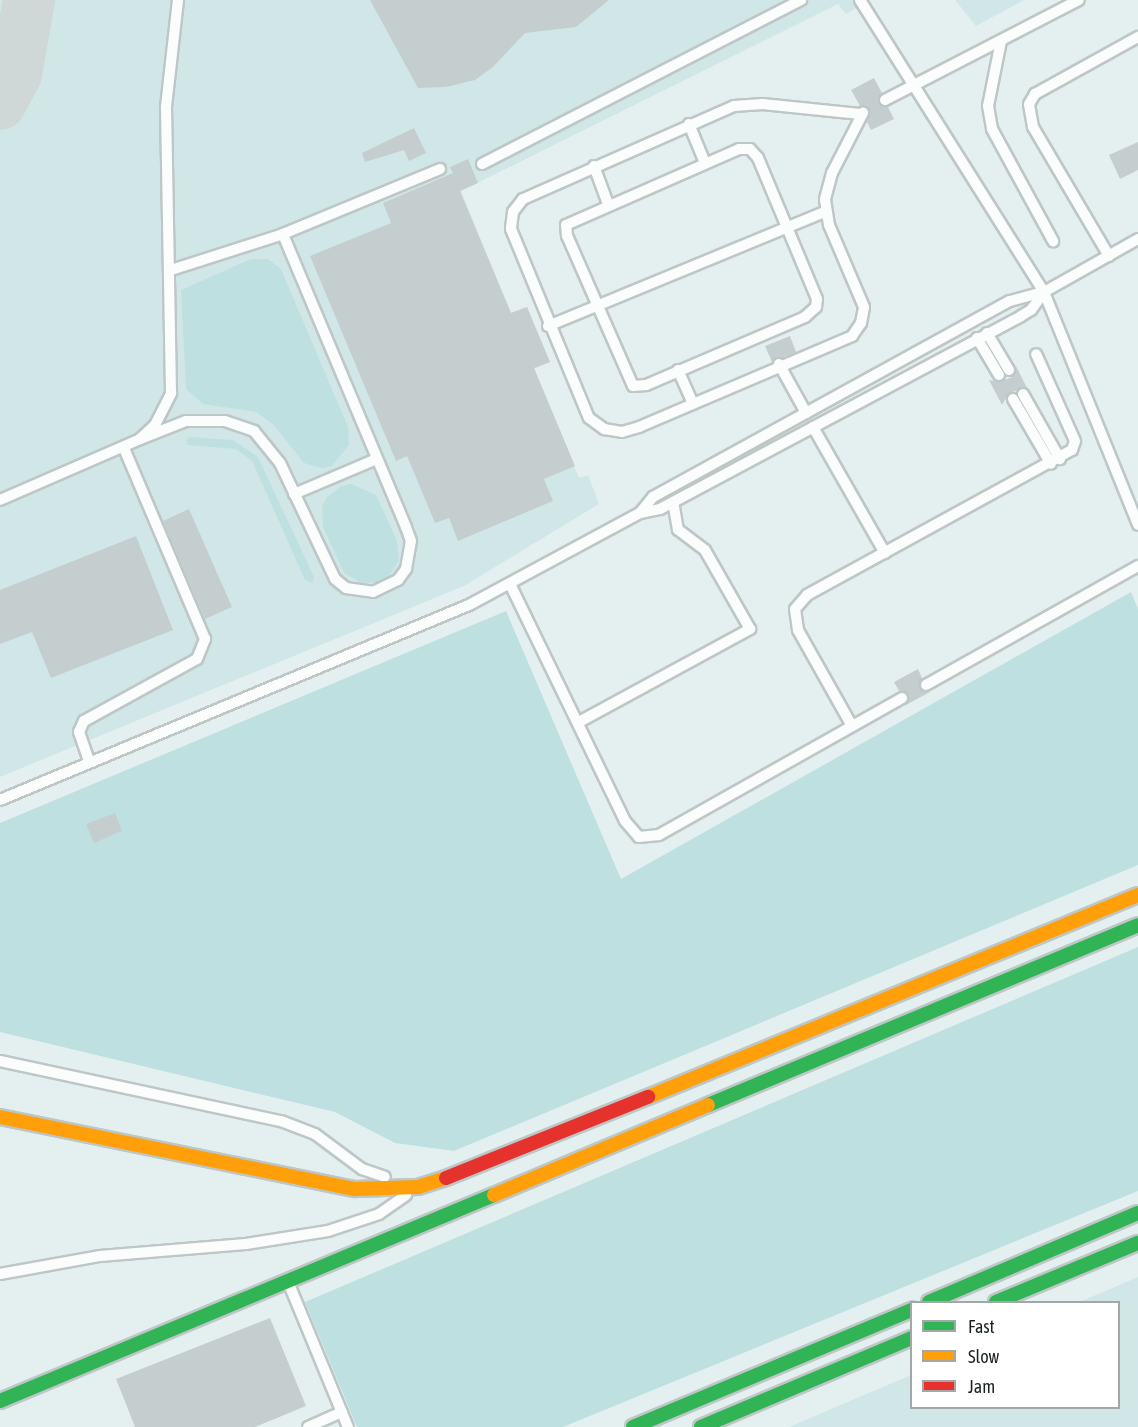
<!DOCTYPE html>
<html>
<head>
<meta charset="utf-8">
<style>
  body { margin:0 }
  #map { position:relative; width:1138px; height:1427px; overflow:hidden; background:#e4f0f0; font-family:"Asap Condensed",sans-serif }
  div>[style] { position:absolute }
  .built>* { inset:0; background:#d1e7e7 }
  .green>* { inset:0; background:#bfe0e0 }
  .taxiway>* { height:52px; margin:-26px; padding:0 26px; transform-origin:26px; border-radius:26px; background:#cfd7d7 }
  .building>* { inset:0; background:#c5cece }
  .roads { filter:drop-shadow(2px 0 #bec6c6) drop-shadow(-2px 0 #bec6c6) drop-shadow(0 2px #bec6c6) drop-shadow(0 -2px #bec6c6) }
  .lane>* { height:10px; margin:-5px; padding:0 5px; transform-origin:5px; border-radius:5px; background:#fbfdfd }
  .fast>* { height:14px; margin:-7px; padding:0 7px; transform-origin:7px; border-radius:7px; background:#30b455 }
  .slow>* { height:14px; margin:-7px; padding:0 7px; transform-origin:7px; border-radius:7px; background:#ff9f0a }
  .jam>* { height:14px; margin:-7px; padding:0 7px; transform-origin:7px; border-radius:7px; background:#e5322d }
  span { translate:-50% -50%; white-space:nowrap; text-align:center; line-height:1.15; -webkit-text-stroke:6px #fff; paint-order:stroke }
  .legend { position:absolute; left:910px; top:1301px; width:210px; height:108px; box-sizing:border-box; background:#fff; border:2px solid #a3a7a7; margin:0; padding:8px 10px; list-style:none; font-size:18px; color:#1a2222 }
  .legend li { display:flex; align-items:center; gap:12px; height:30px }
  .legend b { width:30px; border:2px solid #a3a7a7 }
</style>
</head>
<body>
<div id="map">
  <div class="built">
    <i style="clip-path:polygon(0 0,871px 0,846px 14px,838px 4px,461px 191px,511px 313px,527px 307px,550px 362px,534px 369px,579px 478px,588px 475px,599px 504px,464px 586px,0 777px)"></i>
    <i style="clip-path:polygon(955px 0,1024px 0,976px 26px)"></i>
    <i style="clip-path:polygon(1138px 1277px,1138px 1427px,789px 1427px,911px 1375px,912px 1408px,1118px 1408px,1118px 1302px,1079px 1302px)"></i>
  </div>
  <div class="green">
    <i style="clip-path:polygon(251px 259px,268px 259px,281px 269px,348px 427px,349px 445px,332px 466px,322px 468px,304px 463px,274px 425px,256px 412px,203px 404px,186px 389px,181px 290px)"></i>
    <i style="clip-path:polygon(190px 437px,233px 440px,258px 457px,314px 577px,313px 583px,305px 580px,252px 461px,236px 449px,188px 445px,186px 440px)"></i>
    <i style="clip-path:polygon(351px 484px,376px 495px,397px 541px,399px 561px,388px 577px,380px 582px,361px 583px,344px 573px,323px 527px,322px 507px,326px 498px,341px 486px)"></i>
    <i style="clip-path:polygon(1131px 592px,1138px 609px,1138px 865px,454px 1151px,395px 1143px,335px 1112px,0 1032px,0 823px,506px 611px,621px 879px)"></i>
    <i style="clip-path:polygon(1138px 947px,1138px 1191px,563px 1427px,357px 1427px,305px 1302px)"></i>
  </div>
  <div class="taxiway">
    <i style="left:0;top:104px;width:34px;rotate:-62deg"></i>
    <i style="left:16px;top:74px;width:75px;rotate:-80deg"></i>
  </div>
  <div class="building">
    <i style="clip-path:polygon(370px 0,609px 0,576px 27px,525px 33px,493px 67px,475px 80px,446px 87px,418px 88px)"></i>
    <i style="clip-path:polygon(874px 78px,882px 93px,878px 103px,888px 107px,894px 119px,871px 130px,867px 122px,870px 109px,860px 106px,851px 90px)"></i>
    <i style="clip-path:polygon(414px 128px,426px 153px,409px 161px,404px 150px,365px 162px,362px 153px)"></i>
    <i style="clip-path:polygon(1138px 142px,1138px 170px,1120px 179px,1109px 155px)"></i>
    <i style="clip-path:polygon(468px 159px,478px 183px,460px 191px,511px 313px,527px 307px,550px 362px,534px 368px,575px 466px,544px 479px,553px 501px,458px 541px,449px 518px,435px 523px,407px 456px,396px 461px,310px 256px,391px 223px,383px 203px,453px 173px,450px 167px)"></i>
    <i style="clip-path:polygon(790px 336px,796px 352px,772px 362px,765px 346px)"></i>
    <i style="clip-path:polygon(1016px 366px,1027px 388px,1009px 393px,1002px 405px,989px 380px,1000px 382px,1012px 377px)"></i>
    <i style="clip-path:polygon(189px 509px,232px 607px,205px 619px,163px 521px)"></i>
    <i style="clip-path:polygon(136px 536px,173px 630px,51px 678px,32px 632px,0 644px,0 590px)"></i>
    <i style="clip-path:polygon(918px 669px,922px 678px,919px 688px,930px 692px,906px 705px,909px 695px,899px 691px,894px 682px)"></i>
    <i style="clip-path:polygon(115px 813px,122px 831px,94px 843px,86px 824px)"></i>
    <i style="clip-path:polygon(270px 1318px,306px 1406px,255px 1427px,135px 1427px,116px 1379px)"></i>
  </div>
  <div class="roads">
    <div class="lane">
      <i style="left:860px;top:0;width:345px;rotate:57.8deg"></i>
      <i style="left:1044px;top:292px;width:251px;rotate:68deg"></i>
      <i style="left:1001px;top:41px;width:66px;rotate:101.3deg"></i>
      <i style="left:988px;top:106px;width:23px;rotate:80deg"></i>
      <i style="left:992px;top:129px;width:128px;rotate:61.4deg"></i>
      <i style="left:885px;top:100px;width:218px;rotate:-27.3deg"></i>
      <i style="left:860px;top:114px;width:98px;rotate:-174.1deg"></i>
      <i style="left:763px;top:104px;width:29px;rotate:176deg"></i>
      <i style="left:734px;top:106px;width:231px;rotate:156.2deg"></i>
      <i style="left:523px;top:199px;width:16px;rotate:128deg"></i>
      <i style="left:513px;top:212px;width:17px;rotate:97deg"></i>
      <i style="left:511px;top:229px;width:204px;rotate:67.6deg"></i>
      <i style="left:589px;top:418px;width:19px;rotate:36deg"></i>
      <i style="left:604px;top:429px;width:18px;rotate:9deg"></i>
      <i style="left:622px;top:432px;width:18px;rotate:-16deg"></i>
      <i style="left:639px;top:427px;width:232px;rotate:-23.1deg"></i>
      <i style="left:852px;top:336px;width:16px;rotate:-55deg"></i>
      <i style="left:861px;top:323px;width:16px;rotate:-79deg"></i>
      <i style="left:864px;top:307px;width:89px;rotate:-113.1deg"></i>
      <i style="left:829px;top:225px;width:26px;rotate:-99deg"></i>
      <i style="left:825px;top:199px;width:27px;rotate:-75deg"></i>
      <i style="left:832px;top:173px;width:68px;rotate:-62.7deg"></i>
      <i style="left:689px;top:124px;width:42px;rotate:67.7deg"></i>
      <i style="left:739px;top:149px;width:11px"></i>
      <i style="left:750px;top:149px;width:12px;rotate:48deg"></i>
      <i style="left:758px;top:158px;width:153px;rotate:67.3deg"></i>
      <i style="left:817px;top:299px;width:8px;rotate:97deg"></i>
      <i style="left:816px;top:307px;width:15px;rotate:138deg"></i>
      <i style="left:805px;top:317px;width:173px;rotate:156.8deg"></i>
      <i style="left:646px;top:385px;width:13px;rotate:176deg"></i>
      <i style="left:633px;top:386px;width:164px;rotate:-113.7deg"></i>
      <i style="left:567px;top:236px;width:11px;rotate:-95deg"></i>
      <i style="left:566px;top:225px;width:189px;rotate:-23.7deg"></i>
      <i style="left:482px;top:164px;width:359px;rotate:-27.2deg"></i>
      <i style="left:594px;top:166px;width:40px;rotate:69.8deg"></i>
      <i style="left:1109px;top:256px;width:150px;rotate:-120.5deg"></i>
      <i style="left:1033px;top:127px;width:23px;rotate:-100deg"></i>
      <i style="left:1029px;top:104px;width:12px;rotate:-59deg"></i>
      <i style="left:1035px;top:94px;width:118px;rotate:-29deg"></i>
      <i style="left:171px;top:270px;width:118px;rotate:-17.8deg"></i>
      <i style="left:283px;top:234px;width:170px;rotate:-22.5deg"></i>
      <i style="left:548px;top:326px;width:300px;rotate:-22.4deg"></i>
      <i style="left:987px;top:333px;width:43px;rotate:59.3deg"></i>
      <i style="left:977px;top:338px;width:43px;rotate:59.3deg"></i>
      <i style="left:779px;top:364px;width:56px;rotate:61.1deg"></i>
      <i style="left:678px;top:370px;width:37px;rotate:66deg"></i>
      <i style="left:1023px;top:394px;width:75px;rotate:60.4deg"></i>
      <i style="left:1013px;top:399px;width:75px;rotate:59.7deg"></i>
      <i style="left:813px;top:427px;width:145px;rotate:60.3deg"></i>
      <i style="left:140px;top:439px;width:49px;rotate:-21.4deg"></i>
      <i style="left:186px;top:421px;width:39px"></i>
      <i style="left:225px;top:421px;width:31px;rotate:19deg"></i>
      <i style="left:254px;top:431px;width:41px;rotate:50.9deg"></i>
      <i style="left:280px;top:463px;width:128px;rotate:64.6deg"></i>
      <i style="left:335px;top:579px;width:14px;rotate:39deg"></i>
      <i style="left:346px;top:588px;width:27px;rotate:8deg"></i>
      <i style="left:373px;top:592px;width:28px;rotate:-26deg"></i>
      <i style="left:398px;top:580px;width:14px;rotate:-54deg"></i>
      <i style="left:406px;top:569px;width:28px;rotate:-80deg"></i>
      <i style="left:411px;top:541px;width:15px;rotate:-110deg"></i>
      <i style="left:406px;top:527px;width:318px;rotate:-112.8deg"></i>
      <i style="left:294px;top:494px;width:90px;rotate:-22.9deg"></i>
      <i style="left:0;top:500px;width:153px;rotate:-23.5deg"></i>
      <i style="left:140px;top:439px;width:21px;rotate:-43deg"></i>
      <i style="left:155px;top:425px;width:36px;rotate:-63deg"></i>
      <i style="left:171px;top:393px;width:286px;rotate:-91deg"></i>
      <i style="left:166px;top:107px;width:108px;rotate:-83.6deg"></i>
      <i style="left:640px;top:513px;width:21px;rotate:-51deg"></i>
      <i style="left:653px;top:497px;width:407px;rotate:-28.8deg"></i>
      <i style="left:1010px;top:301px;width:35px;rotate:-15deg"></i>
      <i style="left:1044px;top:292px;width:108px;rotate:-29.4deg"></i>
      <i style="left:510px;top:584px;width:263px;rotate:64.1deg"></i>
      <i style="left:625px;top:821px;width:21px;rotate:49deg"></i>
      <i style="left:639px;top:837px;width:20px;rotate:-6deg"></i>
      <i style="left:659px;top:835px;width:279px;rotate:-29.4deg"></i>
      <i style="left:926px;top:685px;width:243px;rotate:-29.3deg"></i>
      <i style="left:579px;top:722px;width:195px;rotate:-28.5deg"></i>
      <i style="left:750px;top:629px;width:91px;rotate:-119.7deg"></i>
      <i style="left:705px;top:550px;width:34px;rotate:-143deg"></i>
      <i style="left:678px;top:530px;width:28px;rotate:-100deg"></i>
      <i style="left:852px;top:726px;width:110px;rotate:-119.4deg"></i>
      <i style="left:798px;top:630px;width:21px;rotate:-98deg"></i>
      <i style="left:795px;top:609px;width:18px;rotate:-49deg"></i>
      <i style="left:807px;top:595px;width:302px;rotate:-28.7deg"></i>
      <i style="left:1072px;top:450px;width:9px;rotate:-72deg"></i>
      <i style="left:1075px;top:441px;width:95px;rotate:-114.1deg"></i>
      <i style="left:89px;top:761px;width:31px;rotate:-109deg"></i>
      <i style="left:79px;top:732px;width:12px;rotate:-66deg"></i>
      <i style="left:84px;top:721px;width:129px;rotate:-28.8deg"></i>
      <i style="left:197px;top:659px;width:22px;rotate:-68deg"></i>
      <i style="left:205px;top:639px;width:207px;rotate:-113deg"></i>
      <i style="left:0;top:800px;width:508px;rotate:-22.58deg"></i>
      <i style="left:469px;top:605px;width:194px;rotate:-28.3deg"></i>
      <i style="left:640px;top:513px;width:20px;rotate:-11deg"></i>
      <i style="left:660px;top:509px;width:409px;rotate:-28.1deg"></i>
      <i style="left:1021px;top:316px;width:12px;rotate:-31deg"></i>
      <i style="left:1031px;top:310px;width:22px;rotate:-54deg"></i>
      <i style="left:0;top:1061px;width:287px;rotate:12.1deg"></i>
      <i style="left:281px;top:1121px;width:36px;rotate:21deg"></i>
      <i style="left:315px;top:1134px;width:59px;rotate:36.7deg"></i>
      <i style="left:362px;top:1169px;width:24px;rotate:19deg"></i>
      <i style="left:0;top:1274px;width:102px;rotate:-10.2deg"></i>
      <i style="left:100px;top:1256px;width:146px;rotate:-4.7deg"></i>
      <i style="left:246px;top:1244px;width:83px;rotate:-9deg"></i>
      <i style="left:328px;top:1231px;width:54px;rotate:-18.4deg"></i>
      <i style="left:379px;top:1214px;width:33px;rotate:-35deg"></i>
      <i style="left:289px;top:1284px;width:155px;rotate:67.6deg"></i>
      <i style="left:308px;top:1427px;width:37px;rotate:-24deg"></i>
    </div>
    <div class="fast">
      <i style="left:708px;top:1105px;width:466px;rotate:-22.7deg"></i>
      <i style="left:929px;top:1302px;width:227px;rotate:-23.1deg"></i>
      <i style="left:996px;top:1302px;width:154px;rotate:-22.6deg"></i>
      <i style="left:0;top:1401px;width:535px;rotate:-22.64deg"></i>
      <i style="left:633px;top:1427px;width:303px;rotate:-22.8deg"></i>
      <i style="left:701px;top:1427px;width:229px;rotate:-22.9deg"></i>
    </div>
    <div class="slow">
      <i style="left:648px;top:1097px;width:530px;rotate:-22.4deg"></i>
      <i style="left:0;top:1117px;width:362px;rotate:11.5deg"></i>
      <i style="left:355px;top:1189px;width:63px;rotate:-1.8deg"></i>
      <i style="left:418px;top:1187px;width:29px;rotate:-18deg"></i>
      <i style="left:494px;top:1195px;width:232px;rotate:-22.8deg"></i>
    </div>
    <div class="jam">
      <i style="left:446px;top:1178px;width:218px;rotate:-21.9deg"></i>
    </div>
  </div>
  <ul class="legend">
  <li><b style="height:8px;background:#30b455"></b>Fast</li>
  <li><b style="height:8px;background:#ff9f0a"></b>Slow</li>
  <li><b style="height:8px;background:#e5322d"></b>Jam</li>
  </ul>
</div>
</body>
</html>
